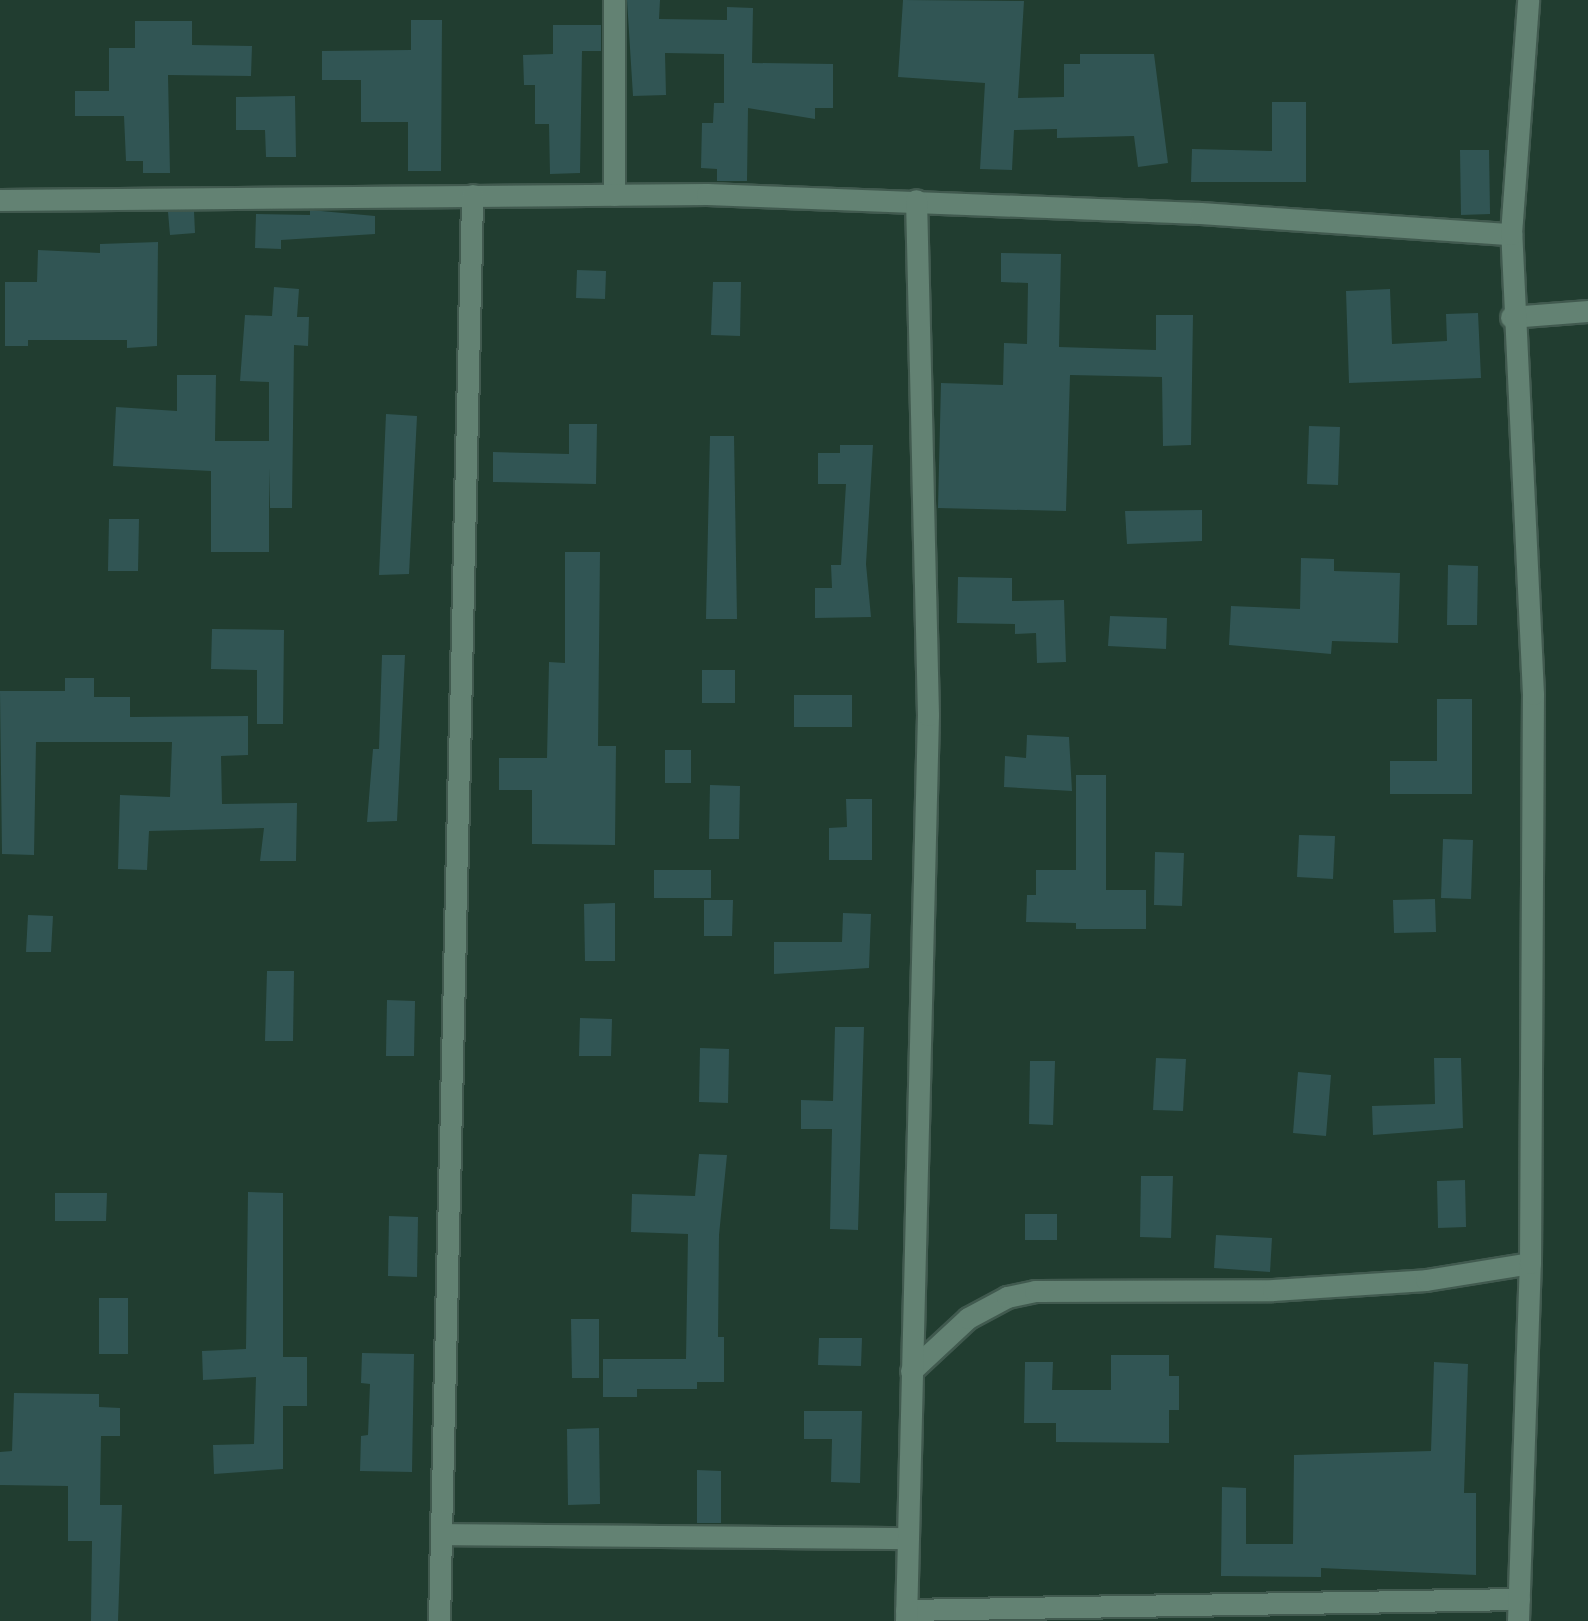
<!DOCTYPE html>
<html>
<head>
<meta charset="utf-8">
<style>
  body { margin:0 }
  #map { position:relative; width:1588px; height:1621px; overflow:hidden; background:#213d30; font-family:"DM Sans",sans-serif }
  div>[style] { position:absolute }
  .building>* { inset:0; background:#315554 }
  .roads { filter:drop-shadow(2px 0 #415a4f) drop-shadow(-2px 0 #415a4f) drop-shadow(0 2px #415a4f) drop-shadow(0 -2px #415a4f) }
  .street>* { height:21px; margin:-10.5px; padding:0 10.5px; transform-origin:10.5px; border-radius:10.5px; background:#638273 }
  span { translate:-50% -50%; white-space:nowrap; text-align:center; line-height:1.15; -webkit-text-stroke:6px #163326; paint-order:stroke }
</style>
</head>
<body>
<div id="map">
  <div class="building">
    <i style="clip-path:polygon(627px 0,660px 0,659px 19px,727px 20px,727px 7px,753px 8px,752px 63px,833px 64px,833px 108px,815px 108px,815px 119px,748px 108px,747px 181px,717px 181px,717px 169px,701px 168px,702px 123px,713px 123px,714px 103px,724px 103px,724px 54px,665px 53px,666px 95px,633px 96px)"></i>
    <i style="clip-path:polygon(903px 0,1024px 1px,1018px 98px,1064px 97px,1064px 64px,1080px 64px,1080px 54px,1154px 54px,1168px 163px,1138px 167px,1134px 136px,1057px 138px,1057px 129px,1014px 130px,1012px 170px,980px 169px,985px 83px,898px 77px)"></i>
    <i style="clip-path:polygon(411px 20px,442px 20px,441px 171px,408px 171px,408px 122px,361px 122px,361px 80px,322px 80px,322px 51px,411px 50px)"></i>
    <i style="clip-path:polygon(135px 21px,192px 21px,192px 45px,252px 46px,251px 76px,168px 75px,170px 173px,143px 173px,143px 161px,126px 161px,124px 116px,75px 116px,75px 91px,109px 91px,109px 48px,135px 48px)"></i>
    <i style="clip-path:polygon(553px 25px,601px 25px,601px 51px,582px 51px,580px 173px,550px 174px,549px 124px,535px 124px,535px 85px,524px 85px,523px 55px,553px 54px)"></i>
    <i style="clip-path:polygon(295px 96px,296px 157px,266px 157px,265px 130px,236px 130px,236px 97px)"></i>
    <i style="clip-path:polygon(1272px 102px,1306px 102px,1306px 182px,1191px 182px,1192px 149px,1272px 151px)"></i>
    <i style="clip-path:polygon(1460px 150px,1489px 150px,1490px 214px,1461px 215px)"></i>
    <i style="clip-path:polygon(310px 210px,375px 216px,375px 234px,281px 240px,281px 249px,255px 248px,256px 214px,310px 215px)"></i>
    <i style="clip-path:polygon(194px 211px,195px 233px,170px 235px,168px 212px)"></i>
    <i style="clip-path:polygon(158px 242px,157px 346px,127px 348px,127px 340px,28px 340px,28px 346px,5px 346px,5px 282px,37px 282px,38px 250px,100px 253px,100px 244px)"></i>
    <i style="clip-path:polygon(1001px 253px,1061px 254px,1059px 347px,1156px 350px,1156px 315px,1193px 315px,1191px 445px,1163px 446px,1162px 377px,1070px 375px,1066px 511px,938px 508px,941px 383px,1003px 385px,1004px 343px,1027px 344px,1028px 283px,1001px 282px)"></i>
    <i style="clip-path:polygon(577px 270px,606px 271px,605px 299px,576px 298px)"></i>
    <i style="clip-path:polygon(713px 282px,741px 282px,740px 336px,711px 335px)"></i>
    <i style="clip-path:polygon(274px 287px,299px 289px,297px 317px,309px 317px,308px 346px,294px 345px,292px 508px,270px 508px,269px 468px,269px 552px,211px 552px,211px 471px,113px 466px,116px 407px,177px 411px,177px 375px,216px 375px,215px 441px,269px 441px,269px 382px,240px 381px,245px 315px,272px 316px)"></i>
    <i style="clip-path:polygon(1390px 289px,1392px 344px,1447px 341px,1446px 314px,1478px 313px,1481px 378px,1349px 383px,1346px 291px)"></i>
    <i style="clip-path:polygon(386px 414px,417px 416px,409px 574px,379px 575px)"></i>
    <i style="clip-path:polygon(569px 424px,597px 424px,596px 484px,493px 482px,493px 452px,569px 454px)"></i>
    <i style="clip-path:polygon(1309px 426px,1340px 427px,1338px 485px,1307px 484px)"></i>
    <i style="clip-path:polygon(710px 436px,734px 436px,737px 619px,706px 619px)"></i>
    <i style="clip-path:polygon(840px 445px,873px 445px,866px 564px,871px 617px,815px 618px,815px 588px,832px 588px,831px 565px,841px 565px,846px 484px,818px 484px,818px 453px,840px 453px)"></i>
    <i style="clip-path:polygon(1202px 510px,1202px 541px,1127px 544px,1125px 511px)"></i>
    <i style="clip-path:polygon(109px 519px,139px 519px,138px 571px,108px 571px)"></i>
    <i style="clip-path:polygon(565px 552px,600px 552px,598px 746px,616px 746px,615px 845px,532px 844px,532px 790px,499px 790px,499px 758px,547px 758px,549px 662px,565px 663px)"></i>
    <i style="clip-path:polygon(1301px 558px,1334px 559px,1334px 571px,1400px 573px,1398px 643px,1332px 641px,1331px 654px,1229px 645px,1231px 606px,1300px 609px)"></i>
    <i style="clip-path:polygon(1448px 565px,1478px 566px,1477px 625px,1447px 625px)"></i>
    <i style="clip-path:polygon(958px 577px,1012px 578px,1012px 601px,1064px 600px,1066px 662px,1037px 663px,1036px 633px,1015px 634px,1015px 624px,957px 623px)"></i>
    <i style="clip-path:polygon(1110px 616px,1167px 618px,1166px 649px,1108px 646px)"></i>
    <i style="clip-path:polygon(212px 629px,284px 630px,283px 724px,257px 724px,257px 670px,211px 669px)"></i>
    <i style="clip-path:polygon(382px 655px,405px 655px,397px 821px,367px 822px,373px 749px,379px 749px)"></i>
    <i style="clip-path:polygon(702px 670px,735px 670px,735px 703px,702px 703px)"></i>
    <i style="clip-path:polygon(65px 678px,94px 678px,94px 697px,130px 697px,130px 717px,248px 716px,248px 755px,221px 756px,222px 804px,297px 803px,296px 861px,260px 861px,264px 828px,149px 831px,147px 870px,118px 869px,120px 795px,170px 797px,172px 742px,36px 742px,34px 855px,2px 854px,0 691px,65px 691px)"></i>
    <i style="clip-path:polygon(794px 695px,852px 695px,852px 727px,794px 727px)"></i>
    <i style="clip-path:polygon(1437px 699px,1472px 699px,1472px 794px,1390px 794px,1390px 761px,1437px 761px)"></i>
    <i style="clip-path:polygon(1027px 735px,1069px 737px,1072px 791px,1004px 787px,1005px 756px,1026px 758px)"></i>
    <i style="clip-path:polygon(665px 750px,691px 750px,691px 783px,665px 783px)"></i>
    <i style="clip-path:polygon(1076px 775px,1106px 775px,1106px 890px,1146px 890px,1146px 929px,1076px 929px,1076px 923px,1026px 922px,1027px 895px,1036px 895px,1036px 870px,1076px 870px)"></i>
    <i style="clip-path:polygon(710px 785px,740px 786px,739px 839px,709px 839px)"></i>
    <i style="clip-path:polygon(846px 799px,872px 799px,872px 860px,829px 860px,829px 828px,847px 827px)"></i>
    <i style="clip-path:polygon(1299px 835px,1335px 836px,1333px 879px,1297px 877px)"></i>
    <i style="clip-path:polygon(1443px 839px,1473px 840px,1471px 899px,1441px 898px)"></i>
    <i style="clip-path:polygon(1155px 852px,1184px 853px,1182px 906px,1154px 905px)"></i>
    <i style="clip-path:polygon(654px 870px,711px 870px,711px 898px,654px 898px)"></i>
    <i style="clip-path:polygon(1435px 899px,1436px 932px,1394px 933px,1393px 900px)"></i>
    <i style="clip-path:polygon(704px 900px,733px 900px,732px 936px,704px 936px)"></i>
    <i style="clip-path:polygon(615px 903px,615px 961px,585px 961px,584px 904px)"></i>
    <i style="clip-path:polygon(843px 913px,871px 914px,869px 968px,774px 974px,774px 942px,842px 942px)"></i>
    <i style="clip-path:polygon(28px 915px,53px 916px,51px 952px,26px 952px)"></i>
    <i style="clip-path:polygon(267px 971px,294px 971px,293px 1041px,265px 1041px)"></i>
    <i style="clip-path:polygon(387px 1000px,415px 1001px,414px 1056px,386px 1056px)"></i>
    <i style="clip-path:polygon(580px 1018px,612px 1019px,611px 1056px,579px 1056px)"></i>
    <i style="clip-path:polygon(835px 1027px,864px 1027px,858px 1230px,830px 1229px,832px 1129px,801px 1129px,801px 1100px,833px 1101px)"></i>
    <i style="clip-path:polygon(700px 1048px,729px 1049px,728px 1103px,699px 1102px)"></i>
    <i style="clip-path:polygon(1156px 1058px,1186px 1059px,1183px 1111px,1153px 1110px)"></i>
    <i style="clip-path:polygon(1434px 1058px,1461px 1058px,1463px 1128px,1373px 1135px,1372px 1106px,1435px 1104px)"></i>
    <i style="clip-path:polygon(1030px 1061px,1055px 1061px,1053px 1125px,1029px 1124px)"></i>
    <i style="clip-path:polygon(1298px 1072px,1331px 1075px,1326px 1136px,1293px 1133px)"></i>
    <i style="clip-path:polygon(699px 1154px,727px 1155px,719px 1235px,718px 1337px,724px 1337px,724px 1382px,697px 1382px,697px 1389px,637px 1389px,637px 1397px,603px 1397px,603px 1359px,686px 1359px,688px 1234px,631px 1232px,632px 1194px,695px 1196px)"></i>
    <i style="clip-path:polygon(1141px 1176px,1173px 1176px,1171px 1238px,1140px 1237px)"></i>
    <i style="clip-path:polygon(1465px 1180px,1466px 1227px,1438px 1228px,1437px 1181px)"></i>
    <i style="clip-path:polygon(248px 1192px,283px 1193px,283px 1357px,307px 1357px,307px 1406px,283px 1406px,283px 1469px,214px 1474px,213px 1445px,254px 1444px,256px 1377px,203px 1380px,202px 1351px,246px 1349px)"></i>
    <i style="clip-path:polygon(55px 1193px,107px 1193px,106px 1221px,55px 1221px)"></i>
    <i style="clip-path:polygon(1025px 1214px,1057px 1214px,1057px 1240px,1025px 1240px)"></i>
    <i style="clip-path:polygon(389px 1216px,418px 1217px,417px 1277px,388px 1276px)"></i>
    <i style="clip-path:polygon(1216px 1235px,1272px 1238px,1270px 1272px,1214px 1268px)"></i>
    <i style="clip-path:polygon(99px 1298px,128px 1298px,128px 1354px,99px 1354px)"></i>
    <i style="clip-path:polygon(571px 1319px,599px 1319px,599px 1378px,572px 1378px)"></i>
    <i style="clip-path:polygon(819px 1338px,862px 1338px,861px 1366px,818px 1365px)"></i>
    <i style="clip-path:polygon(362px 1353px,414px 1354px,412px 1472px,360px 1471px,361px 1436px,368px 1435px,370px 1384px,361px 1383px)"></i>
    <i style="clip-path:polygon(1111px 1355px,1169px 1355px,1169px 1376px,1179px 1376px,1179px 1410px,1169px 1410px,1169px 1443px,1056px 1442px,1056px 1423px,1024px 1423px,1025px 1362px,1053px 1362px,1052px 1390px,1111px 1390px)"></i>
    <i style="clip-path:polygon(1434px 1362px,1468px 1364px,1464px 1493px,1476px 1493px,1476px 1575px,1321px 1568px,1321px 1577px,1221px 1576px,1222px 1487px,1246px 1488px,1246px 1544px,1293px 1544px,1294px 1455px,1431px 1451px)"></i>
    <i style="clip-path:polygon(14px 1393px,99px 1394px,99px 1407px,120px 1408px,120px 1436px,101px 1436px,100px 1505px,122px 1505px,118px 1621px,91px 1621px,92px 1541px,68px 1541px,68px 1486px,0 1485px,0 1452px,12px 1451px)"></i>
    <i style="clip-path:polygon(804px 1411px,862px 1411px,860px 1483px,831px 1482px,832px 1439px,804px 1439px)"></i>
    <i style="clip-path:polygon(599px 1428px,600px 1504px,568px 1505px,567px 1429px)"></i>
    <i style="clip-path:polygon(697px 1470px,721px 1471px,721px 1523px,697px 1523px)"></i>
  </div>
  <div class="roads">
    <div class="street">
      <i style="left:614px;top:195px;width:195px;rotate:-90deg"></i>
      <i style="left:0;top:200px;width:707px;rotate:-0.49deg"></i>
      <i style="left:707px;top:194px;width:493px;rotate:2.2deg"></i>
      <i style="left:1200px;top:213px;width:312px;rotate:3.9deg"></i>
      <i style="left:1511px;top:317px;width:77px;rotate:-4.5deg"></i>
      <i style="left:911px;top:1371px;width:78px;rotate:-42.9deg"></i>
      <i style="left:968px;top:1318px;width:44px;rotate:-28.3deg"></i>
      <i style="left:1007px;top:1297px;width:29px;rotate:-12deg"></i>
      <i style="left:1035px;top:1291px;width:238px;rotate:-0.2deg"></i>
      <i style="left:1273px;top:1290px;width:153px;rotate:-3.7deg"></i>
      <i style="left:1426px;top:1280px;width:105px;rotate:-9.3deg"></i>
      <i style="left:442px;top:1534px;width:465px;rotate:0.5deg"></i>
      <i style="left:906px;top:1610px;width:613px;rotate:-1.03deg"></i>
      <i style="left:439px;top:1621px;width:1426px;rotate:-88.67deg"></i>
      <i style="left:906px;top:1621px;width:906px;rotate:-88.61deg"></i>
      <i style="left:928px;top:715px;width:515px;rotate:-91.33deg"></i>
      <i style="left:1518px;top:1621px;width:358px;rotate:-88.1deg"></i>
      <i style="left:1530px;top:1263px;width:569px;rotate:-89.7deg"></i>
      <i style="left:1533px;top:694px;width:461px;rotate:-92.7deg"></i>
      <i style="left:1511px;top:234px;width:235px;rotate:-85.8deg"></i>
    </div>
  </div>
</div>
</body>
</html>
